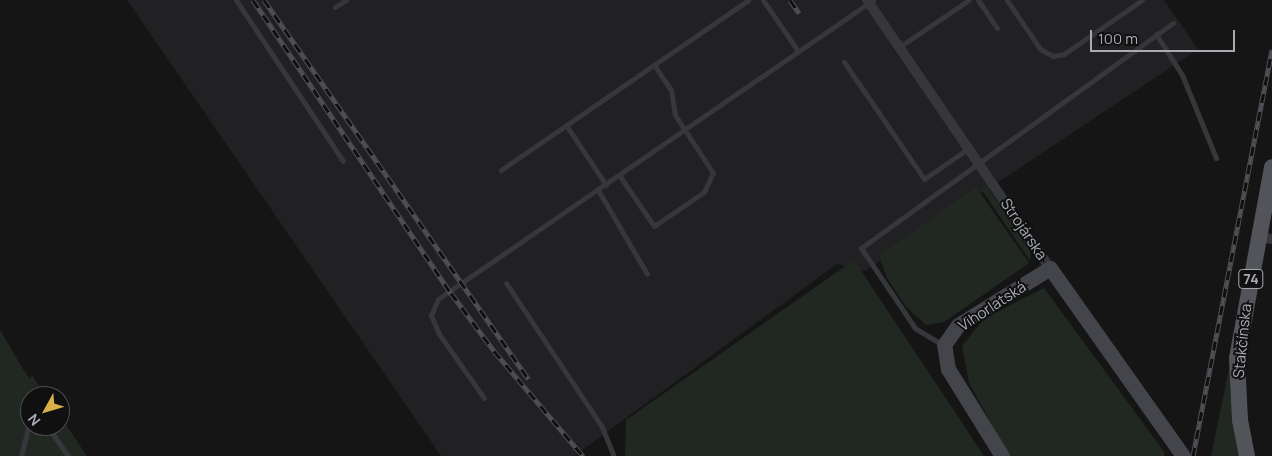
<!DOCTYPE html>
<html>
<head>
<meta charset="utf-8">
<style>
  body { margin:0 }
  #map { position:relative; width:1272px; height:456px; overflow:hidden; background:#151516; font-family:Manrope,sans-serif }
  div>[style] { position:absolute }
  .built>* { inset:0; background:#212123 }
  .green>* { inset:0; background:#212822 }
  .service>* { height:5px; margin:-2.5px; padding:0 2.5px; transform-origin:2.5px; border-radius:2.5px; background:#36373a }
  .minor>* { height:10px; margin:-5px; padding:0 5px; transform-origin:5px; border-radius:5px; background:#36373a }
  .secondary>* { height:15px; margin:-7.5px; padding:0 7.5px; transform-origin:7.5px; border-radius:7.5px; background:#44454a }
  .primary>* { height:16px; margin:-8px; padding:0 8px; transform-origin:8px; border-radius:8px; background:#525459 }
  .rail>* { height:5px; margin-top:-2.5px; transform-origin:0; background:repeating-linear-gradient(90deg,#101011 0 9px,#4f5055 0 18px); box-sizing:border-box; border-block:1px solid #4f5055 }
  span { translate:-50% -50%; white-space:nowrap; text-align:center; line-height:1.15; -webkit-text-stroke:4px #101011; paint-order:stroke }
  .shield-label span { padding:1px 4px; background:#101011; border:1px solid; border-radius:4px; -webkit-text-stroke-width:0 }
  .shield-label { font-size:14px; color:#a8abb4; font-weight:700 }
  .street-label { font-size:15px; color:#a8abb4 }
  .north { position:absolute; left:20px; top:386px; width:50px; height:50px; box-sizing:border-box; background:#101011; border:1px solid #4d4e52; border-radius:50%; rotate:231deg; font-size:14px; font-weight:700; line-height:20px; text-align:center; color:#a8abb4 }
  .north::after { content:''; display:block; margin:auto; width:18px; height:22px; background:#dab149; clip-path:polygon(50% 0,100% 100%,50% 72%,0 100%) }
  .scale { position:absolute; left:1090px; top:30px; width:145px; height:22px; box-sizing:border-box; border:2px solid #a8abb4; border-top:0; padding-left:6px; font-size:15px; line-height:18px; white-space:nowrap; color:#a8abb4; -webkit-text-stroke:4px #101011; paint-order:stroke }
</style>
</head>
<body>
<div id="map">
  <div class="built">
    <i style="clip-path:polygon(127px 0,1164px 0,1198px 49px,865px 271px,837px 264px,574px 456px,441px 456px)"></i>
  </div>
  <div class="green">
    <i style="clip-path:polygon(986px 185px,1031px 248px,1030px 261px,982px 190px)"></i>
    <i style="clip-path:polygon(976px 187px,1029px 263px,944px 322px,926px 325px,907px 308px,887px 278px,879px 256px)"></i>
    <i style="clip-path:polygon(854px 260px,984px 456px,625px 456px,626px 420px)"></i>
    <i style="clip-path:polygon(1044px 288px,1165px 453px,1164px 456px,1009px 456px,969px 383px,962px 346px,985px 318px)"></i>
    <i style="clip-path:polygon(0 330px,23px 369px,30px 379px,32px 375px,46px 396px,30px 396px,30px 426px,60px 426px,60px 416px,87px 456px,0 456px)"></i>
    <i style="clip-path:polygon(1230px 364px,1239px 456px,1211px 456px)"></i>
  </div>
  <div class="service">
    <i style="left:236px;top:0;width:193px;rotate:56.4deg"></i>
    <i style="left:763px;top:0;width:62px;rotate:55.5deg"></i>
    <i style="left:978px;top:0;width:34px;rotate:56deg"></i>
    <i style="left:1007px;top:0;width:59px;rotate:56deg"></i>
    <i style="left:1040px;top:49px;width:15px;rotate:28deg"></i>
    <i style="left:1053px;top:56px;width:11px;rotate:-10deg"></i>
    <i style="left:1064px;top:54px;width:95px;rotate:-34.7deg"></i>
    <i style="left:335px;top:7px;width:13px;rotate:-32deg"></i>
    <i style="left:1156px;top:34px;width:49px;rotate:57.6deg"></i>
    <i style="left:1182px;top:75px;width:90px;rotate:67.7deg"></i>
    <i style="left:899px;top:47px;width:84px;rotate:-33.9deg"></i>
    <i style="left:844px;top:62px;width:142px;rotate:55.6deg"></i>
    <i style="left:924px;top:179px;width:55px;rotate:-34.6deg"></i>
    <i style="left:566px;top:125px;width:72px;rotate:56.3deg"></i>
    <i style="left:501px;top:170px;width:300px;rotate:-34.5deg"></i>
    <i style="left:619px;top:175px;width:62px;rotate:55.5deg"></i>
    <i style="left:654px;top:226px;width:60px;rotate:-34.2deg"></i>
    <i style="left:704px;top:192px;width:21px;rotate:-65deg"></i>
    <i style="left:713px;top:173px;width:69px;rotate:-123.2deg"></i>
    <i style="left:675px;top:115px;width:25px;rotate:-99deg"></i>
    <i style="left:671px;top:90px;width:30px;rotate:-124deg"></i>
    <i style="left:598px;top:190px;width:97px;rotate:59.7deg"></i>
    <i style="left:506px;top:283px;width:173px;rotate:56.3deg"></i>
    <i style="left:602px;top:427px;width:31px;rotate:68deg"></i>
    <i style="left:943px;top:345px;width:33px;rotate:-149deg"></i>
    <i style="left:915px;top:328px;width:97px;rotate:-124deg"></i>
    <i style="left:861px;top:248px;width:385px;rotate:-35.8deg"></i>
    <i style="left:484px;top:398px;width:78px;rotate:-125.1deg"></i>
    <i style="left:439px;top:334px;width:21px;rotate:-113deg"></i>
    <i style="left:431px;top:315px;width:17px;rotate:-66deg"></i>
    <i style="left:438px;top:299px;width:528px;rotate:-34.5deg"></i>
    <i style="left:47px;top:426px;width:37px;rotate:55deg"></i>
    <i style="left:21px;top:456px;width:37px;rotate:-76deg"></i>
  </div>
  <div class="minor">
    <i style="left:867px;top:0;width:325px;rotate:55.7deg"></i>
    <i style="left:1258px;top:237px;width:14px;rotate:8deg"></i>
  </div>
  <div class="secondary">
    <i style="left:1002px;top:456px;width:102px;rotate:-121.8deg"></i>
    <i style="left:948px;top:369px;width:24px;rotate:-99deg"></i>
    <i style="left:944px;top:345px;width:24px;rotate:-55deg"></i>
    <i style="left:958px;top:325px;width:108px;rotate:-31.8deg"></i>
    <i style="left:1050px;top:268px;width:230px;rotate:54.7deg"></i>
  </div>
  <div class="primary">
    <i style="left:1247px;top:456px;width:37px;rotate:-101deg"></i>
    <i style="left:1240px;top:420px;width:62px;rotate:-92.8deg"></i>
    <i style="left:1237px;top:358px;width:194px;rotate:-79.6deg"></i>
  </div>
  <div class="rail">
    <i style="left:253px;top:0;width:354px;rotate:56deg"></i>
    <i style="left:451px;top:293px;width:72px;rotate:53.4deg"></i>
    <i style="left:494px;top:351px;width:138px;rotate:49.7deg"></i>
    <i style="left:264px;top:0;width:462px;rotate:55.1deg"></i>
    <i style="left:790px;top:0;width:16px;rotate:55deg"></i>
    <i style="left:1193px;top:456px;width:414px;rotate:-79deg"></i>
  </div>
  <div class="shield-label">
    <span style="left:1251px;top:279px">74</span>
  </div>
  <div class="street-label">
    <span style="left:1024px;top:229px;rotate:56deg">Strojárska</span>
    <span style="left:992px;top:306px;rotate:-33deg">Vihorlatská</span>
    <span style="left:1242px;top:341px;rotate:-84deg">Stakčínska</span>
  </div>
  <div class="north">N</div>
  <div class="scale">100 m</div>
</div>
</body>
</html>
